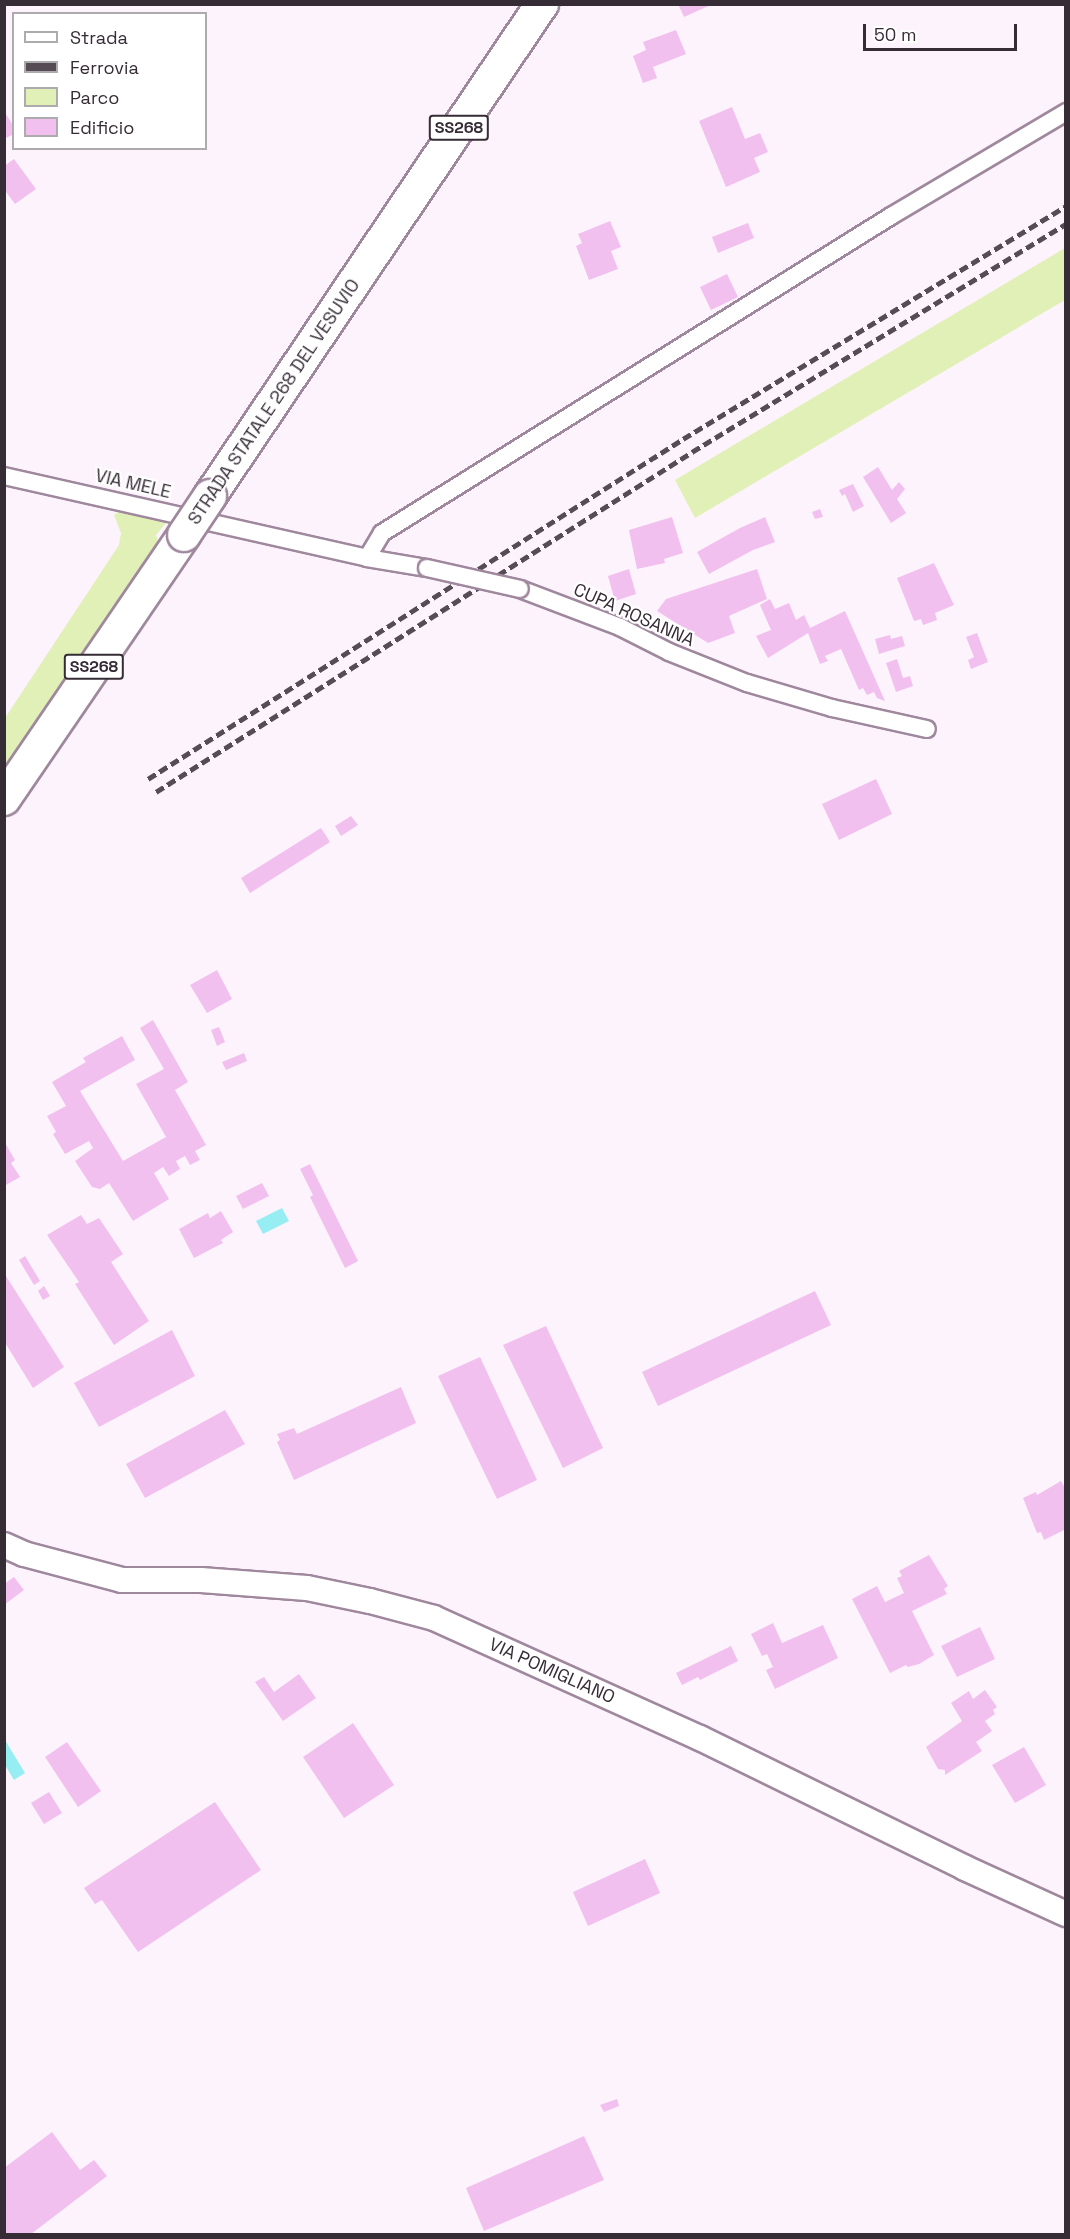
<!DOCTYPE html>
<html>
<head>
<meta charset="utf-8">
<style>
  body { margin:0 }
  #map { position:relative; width:1070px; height:2239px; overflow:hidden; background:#fdf3fc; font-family:"Space Grotesk",sans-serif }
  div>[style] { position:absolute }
  .green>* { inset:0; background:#e1f0b6 }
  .water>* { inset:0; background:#96eef3 }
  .building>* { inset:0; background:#f2c0ef }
  .roads { filter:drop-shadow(2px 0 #9f889d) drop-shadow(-2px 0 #9f889d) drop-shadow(0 2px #9f889d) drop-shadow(0 -2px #9f889d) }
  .street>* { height:16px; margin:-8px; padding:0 8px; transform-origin:8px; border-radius:8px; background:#fff }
  .secondary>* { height:24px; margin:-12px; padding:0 12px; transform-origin:12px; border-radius:12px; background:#fff }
  .highway>* { height:32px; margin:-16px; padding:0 16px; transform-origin:16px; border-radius:16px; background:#fff }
  .rail>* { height:4.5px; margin-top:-2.25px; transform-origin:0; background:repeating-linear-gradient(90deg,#564c55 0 9px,transparent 0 13.5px) }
  .bridges { filter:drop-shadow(2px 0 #9f889d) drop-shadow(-2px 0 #9f889d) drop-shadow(0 2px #9f889d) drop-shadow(0 -2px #9f889d) }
  .street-bridge>* { height:16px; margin:-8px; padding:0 8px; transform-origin:8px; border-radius:8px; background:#fff }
  .highway-bridge>* { height:32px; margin:-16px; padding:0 16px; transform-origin:16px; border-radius:16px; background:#fff }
  span { translate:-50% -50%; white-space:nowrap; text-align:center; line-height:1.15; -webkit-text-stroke:4.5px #fff; paint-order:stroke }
  .shield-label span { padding:2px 4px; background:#fff; border:2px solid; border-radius:4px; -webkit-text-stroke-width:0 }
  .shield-label { font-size:16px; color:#352c35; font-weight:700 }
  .street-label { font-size:18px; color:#352c35 }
  .frame { position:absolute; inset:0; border:6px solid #352c35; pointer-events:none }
  .legend { position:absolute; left:12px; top:12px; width:195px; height:138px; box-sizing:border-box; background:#fff; border:2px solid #aeabae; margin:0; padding:8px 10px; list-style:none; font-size:18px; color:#352c35 }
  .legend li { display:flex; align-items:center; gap:12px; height:30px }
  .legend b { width:30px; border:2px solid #aeabae }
  .scale { position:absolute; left:863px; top:24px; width:154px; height:27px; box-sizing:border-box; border:3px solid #352c35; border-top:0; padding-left:8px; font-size:18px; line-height:21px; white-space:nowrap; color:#352c35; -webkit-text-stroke:4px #fff; paint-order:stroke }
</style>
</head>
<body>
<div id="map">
  <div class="green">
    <i style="clip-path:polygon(1065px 248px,1065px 300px,695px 518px,675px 480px)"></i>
    <i style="clip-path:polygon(123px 509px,170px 518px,156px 535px,158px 541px,5px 768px,5px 718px,119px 545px,121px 533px,114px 515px)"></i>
  </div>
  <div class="water">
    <i style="clip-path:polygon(282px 1208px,289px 1221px,263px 1234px,256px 1221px)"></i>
    <i style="clip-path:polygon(5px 1740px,25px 1773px,14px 1780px,5px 1765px)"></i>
  </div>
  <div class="building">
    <i style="clip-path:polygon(678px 4px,713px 4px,684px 17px)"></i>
    <i style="clip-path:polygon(676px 30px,686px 54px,653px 67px,657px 78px,643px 83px,633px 56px,646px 50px,643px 42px)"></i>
    <i style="clip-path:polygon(732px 107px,745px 139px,760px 133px,768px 152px,754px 158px,760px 172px,726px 187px,699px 121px)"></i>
    <i style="clip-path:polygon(4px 111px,14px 127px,14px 134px,4px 139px)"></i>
    <i style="clip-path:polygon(14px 159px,36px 189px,15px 204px,4px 189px,4px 166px)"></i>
    <i style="clip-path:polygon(610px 221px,621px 247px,611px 251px,618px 269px,589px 280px,576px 246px,582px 243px,578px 234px)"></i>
    <i style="clip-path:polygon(748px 223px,754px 238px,718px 253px,712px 237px)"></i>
    <i style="clip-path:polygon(727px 274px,738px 297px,711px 310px,700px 287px)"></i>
    <i style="clip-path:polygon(878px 467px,892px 490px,899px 482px,905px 489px,897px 499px,906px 513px,891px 523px,863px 477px)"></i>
    <i style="clip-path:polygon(853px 484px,864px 506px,853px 512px,845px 494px,842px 496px,839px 490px)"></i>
    <i style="clip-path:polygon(820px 509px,823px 517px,815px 519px,812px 512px)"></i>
    <i style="clip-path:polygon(672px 517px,683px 553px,664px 559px,665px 563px,637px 569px,629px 530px)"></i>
    <i style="clip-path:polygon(765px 517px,775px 542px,753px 550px,709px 574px,697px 552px,740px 528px)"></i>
    <i style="clip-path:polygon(934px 563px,954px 605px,935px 613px,937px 620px,923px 625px,921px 619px,914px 621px,897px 578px)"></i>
    <i style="clip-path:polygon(629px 569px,636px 594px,615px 601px,608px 576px)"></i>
    <i style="clip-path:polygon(757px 569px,767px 599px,729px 616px,735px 633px,708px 643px,657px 611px,666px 599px)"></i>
    <i style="clip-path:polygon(770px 599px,775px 609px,789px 603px,796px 620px,804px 615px,810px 628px,845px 611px,885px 701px,877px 698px,874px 692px,867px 695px,863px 688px,859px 690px,841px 649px,825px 656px,828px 661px,820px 664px,808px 633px,768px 658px,756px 636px,771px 630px,760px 605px)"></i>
    <i style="clip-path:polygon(977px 633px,988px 662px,971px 669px,968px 660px,974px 657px,966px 637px)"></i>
    <i style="clip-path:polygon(890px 635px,891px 639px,902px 636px,905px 646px,879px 654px,875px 639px)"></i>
    <i style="clip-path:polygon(897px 659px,903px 678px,910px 676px,913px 686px,896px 692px,886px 663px)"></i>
    <i style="clip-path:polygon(876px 779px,892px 814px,839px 840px,822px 804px)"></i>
    <i style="clip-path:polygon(351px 816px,358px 825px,341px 836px,335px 826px)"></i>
    <i style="clip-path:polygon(321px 828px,330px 842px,250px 893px,241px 878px)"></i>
    <i style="clip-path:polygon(217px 970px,232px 999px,207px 1013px,190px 985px)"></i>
    <i style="clip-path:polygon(153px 1020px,188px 1082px,175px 1090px,206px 1145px,195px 1151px,200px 1160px,190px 1165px,185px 1156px,176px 1161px,180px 1169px,169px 1176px,163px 1167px,154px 1173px,169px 1199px,133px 1221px,109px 1183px,100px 1189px,92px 1187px,75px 1161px,93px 1148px,89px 1141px,65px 1154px,53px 1134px,56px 1132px,47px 1116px,66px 1106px,52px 1082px,86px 1062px,83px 1058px,122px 1036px,135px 1060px,80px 1091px,123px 1161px,166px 1137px,136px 1084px,164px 1069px,140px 1028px)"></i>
    <i style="clip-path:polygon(219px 1027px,225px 1042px,217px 1046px,211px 1030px)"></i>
    <i style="clip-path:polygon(244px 1053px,247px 1061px,226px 1070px,222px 1062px)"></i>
    <i style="clip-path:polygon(4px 1141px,15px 1160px,11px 1163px,20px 1177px,4px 1186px)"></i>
    <i style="clip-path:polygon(310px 1164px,358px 1261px,345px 1268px,310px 1197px,313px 1195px,300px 1169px)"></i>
    <i style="clip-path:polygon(262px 1183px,269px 1196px,243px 1209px,236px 1196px)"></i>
    <i style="clip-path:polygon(221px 1211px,233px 1232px,221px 1240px,223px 1243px,194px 1258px,179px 1229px,208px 1213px,210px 1218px)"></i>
    <i style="clip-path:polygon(81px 1215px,87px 1224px,99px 1218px,123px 1254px,111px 1262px,149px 1321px,114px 1345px,75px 1284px,79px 1282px,47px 1235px)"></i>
    <i style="clip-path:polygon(25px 1256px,40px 1281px,34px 1285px,19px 1260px)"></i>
    <i style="clip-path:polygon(4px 1273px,64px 1367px,33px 1388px,4px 1341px)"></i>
    <i style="clip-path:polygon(44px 1286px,50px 1296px,43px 1300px,38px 1291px)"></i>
    <i style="clip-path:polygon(815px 1291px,831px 1325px,658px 1406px,642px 1372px)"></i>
    <i style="clip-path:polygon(546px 1326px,603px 1448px,563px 1468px,503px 1345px)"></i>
    <i style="clip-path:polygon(172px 1330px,195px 1376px,99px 1427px,74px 1383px)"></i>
    <i style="clip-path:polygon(480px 1357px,537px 1480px,497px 1499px,438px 1376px)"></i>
    <i style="clip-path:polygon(401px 1387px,416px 1423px,294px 1480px,277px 1442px,280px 1440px,277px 1434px,294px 1428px,297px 1434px)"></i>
    <i style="clip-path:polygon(225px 1410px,245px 1444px,145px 1498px,126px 1464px)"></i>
    <i style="clip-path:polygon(1061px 1481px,1066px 1490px,1066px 1529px,1044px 1540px,1041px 1532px,1037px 1533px,1023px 1498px,1036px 1492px,1037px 1495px)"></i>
    <i style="clip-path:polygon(929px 1555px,948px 1586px,944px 1589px,947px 1594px,912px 1611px,934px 1655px,919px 1664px,908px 1667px,906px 1665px,890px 1673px,852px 1599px,877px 1586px,885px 1602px,904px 1593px,897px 1578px,902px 1576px,899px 1571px)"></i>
    <i style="clip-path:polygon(14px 1577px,24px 1590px,4px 1605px,4px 1584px)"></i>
    <i style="clip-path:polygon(773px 1623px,782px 1643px,823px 1625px,838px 1658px,775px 1689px,766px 1670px,773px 1667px,767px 1654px,762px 1656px,751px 1634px)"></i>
    <i style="clip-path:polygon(980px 1627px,995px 1659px,957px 1677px,941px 1646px)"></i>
    <i style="clip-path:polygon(731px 1646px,738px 1661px,700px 1680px,698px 1677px,682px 1685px,676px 1673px)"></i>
    <i style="clip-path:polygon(299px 1674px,316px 1698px,283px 1721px,255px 1682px,264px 1677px,274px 1692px)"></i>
    <i style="clip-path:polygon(985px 1690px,997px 1707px,993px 1710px,995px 1714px,985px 1721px,992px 1731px,976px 1742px,982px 1751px,945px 1775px,945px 1770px,938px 1769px,926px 1747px,962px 1721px,951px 1703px,969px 1691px,973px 1699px)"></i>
    <i style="clip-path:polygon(353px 1723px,394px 1785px,344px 1818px,303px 1757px)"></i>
    <i style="clip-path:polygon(67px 1742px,101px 1791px,78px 1807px,45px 1757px)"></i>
    <i style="clip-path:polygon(1024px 1747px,1046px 1785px,1015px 1803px,992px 1765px)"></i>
    <i style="clip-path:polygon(49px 1792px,62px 1813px,44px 1824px,31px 1803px)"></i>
    <i style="clip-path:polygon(215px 1802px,261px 1870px,138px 1952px,102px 1900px,95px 1904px,84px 1888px)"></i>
    <i style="clip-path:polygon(645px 1859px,660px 1893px,588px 1926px,573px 1892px)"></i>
    <i style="clip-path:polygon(617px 2099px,619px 2106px,604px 2112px,600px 2105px)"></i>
    <i style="clip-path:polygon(52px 2132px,80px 2170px,94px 2160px,107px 2176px,31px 2234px,4px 2234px,4px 2168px)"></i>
    <i style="clip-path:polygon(584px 2136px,604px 2180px,484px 2231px,466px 2188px)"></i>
  </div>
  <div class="roads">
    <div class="street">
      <i style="left:4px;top:476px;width:372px;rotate:12.7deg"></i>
      <i style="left:367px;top:558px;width:61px;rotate:9.5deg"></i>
      <i style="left:367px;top:558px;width:29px;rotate:-59deg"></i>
      <i style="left:382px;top:533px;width:600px;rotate:-31.91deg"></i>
      <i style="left:891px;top:216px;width:204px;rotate:-30.7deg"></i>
      <i style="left:520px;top:589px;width:107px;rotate:20.8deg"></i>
      <i style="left:620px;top:627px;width:55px;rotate:27deg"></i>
      <i style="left:669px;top:652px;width:84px;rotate:21.7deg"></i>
      <i style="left:747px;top:683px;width:89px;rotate:16.4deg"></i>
      <i style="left:832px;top:708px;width:97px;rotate:12.5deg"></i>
    </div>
    <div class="secondary">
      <i style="left:4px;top:1545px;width:22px;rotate:24deg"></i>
      <i style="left:24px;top:1554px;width:101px;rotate:14.9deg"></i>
      <i style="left:122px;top:1580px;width:79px"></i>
      <i style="left:201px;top:1580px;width:106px;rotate:4.3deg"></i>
      <i style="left:307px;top:1588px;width:64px;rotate:11.7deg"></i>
      <i style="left:370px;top:1601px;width:66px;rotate:14.9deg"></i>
      <i style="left:434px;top:1618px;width:292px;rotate:24.3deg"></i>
      <i style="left:700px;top:1738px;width:295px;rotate:26.1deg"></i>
      <i style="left:965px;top:1868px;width:111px;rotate:24.5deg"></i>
    </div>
    <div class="highway">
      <i style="left:210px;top:496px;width:594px;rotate:-55.99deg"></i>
      <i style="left:4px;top:799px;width:320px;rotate:-55.7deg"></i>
    </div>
  </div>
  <div class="rail">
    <i style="left:148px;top:779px;width:634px;rotate:-32.44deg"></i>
    <i style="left:683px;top:439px;width:448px;rotate:-31.3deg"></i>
    <i style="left:156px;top:792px;width:635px;rotate:-32.39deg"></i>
    <i style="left:692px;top:452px;width:438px;rotate:-31.4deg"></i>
  </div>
  <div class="bridges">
    <div class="street-bridge">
      <i style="left:427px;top:568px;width:95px;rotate:12.7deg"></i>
    </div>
    <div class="highway-bridge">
      <i style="left:184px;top:535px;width:47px;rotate:-56.3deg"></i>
    </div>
  </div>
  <div class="shield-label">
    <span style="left:459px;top:128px">SS268</span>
    <span style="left:94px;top:667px">SS268</span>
  </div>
  <div class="street-label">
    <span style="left:274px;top:402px;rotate:-56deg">STRADA STATALE 268 DEL VESUVIO</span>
    <span style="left:133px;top:484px;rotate:13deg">VIA MELE</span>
    <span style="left:634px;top:615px;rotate:24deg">CUPA ROSANNA</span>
    <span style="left:552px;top:1671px;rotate:24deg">VIA POMIGLIANO</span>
  </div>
  <div class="frame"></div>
  <ul class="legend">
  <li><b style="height:8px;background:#fff"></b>Strada</li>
  <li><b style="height:8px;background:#564c55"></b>Ferrovia</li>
  <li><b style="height:16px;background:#e1f0b6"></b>Parco</li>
  <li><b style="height:16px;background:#f2c0ef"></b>Edificio</li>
  </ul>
  <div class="scale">50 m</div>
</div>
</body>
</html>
